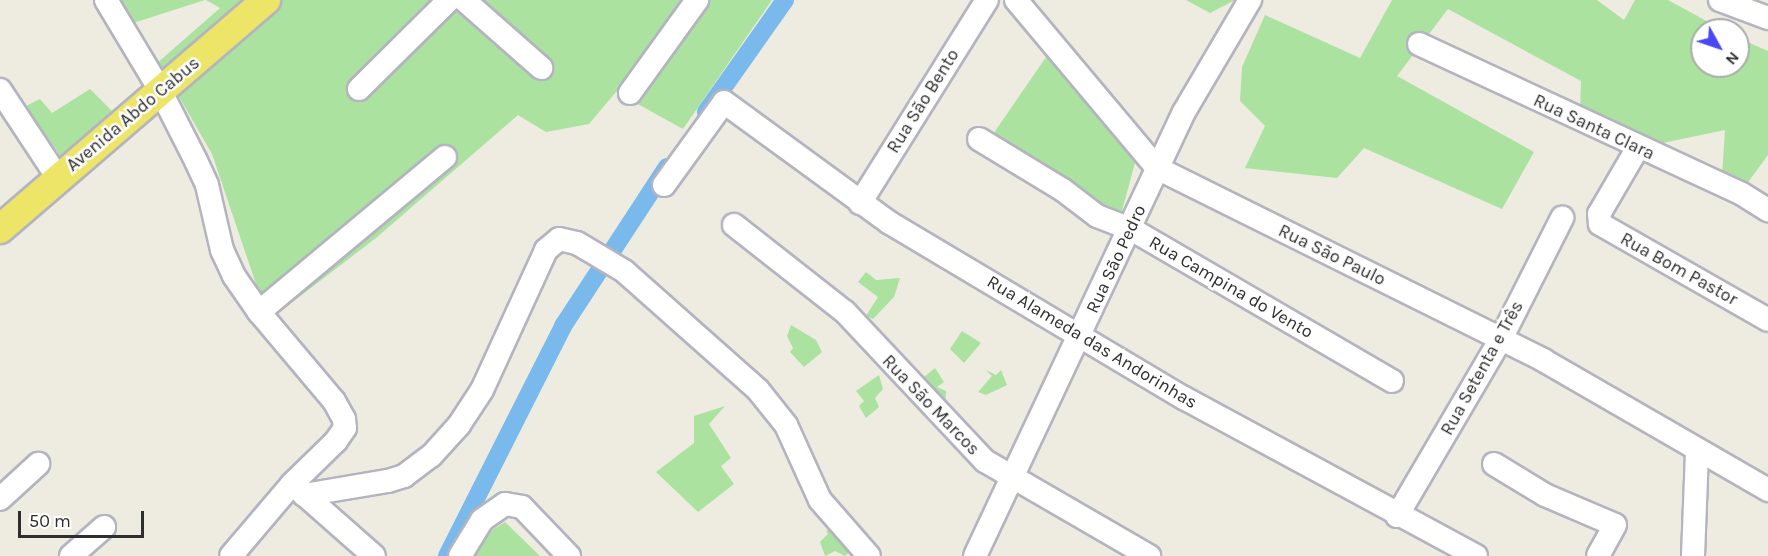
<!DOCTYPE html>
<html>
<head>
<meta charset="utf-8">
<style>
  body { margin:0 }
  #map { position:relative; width:1768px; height:556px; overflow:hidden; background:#eeebe1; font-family:Karla,sans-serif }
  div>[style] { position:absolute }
  .green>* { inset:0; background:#abe2a0 }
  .canal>* { height:18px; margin:-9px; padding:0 9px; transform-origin:9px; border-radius:9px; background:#79b9eb }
  .roads { filter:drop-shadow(2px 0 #b4b4c0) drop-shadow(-2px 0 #b4b4c0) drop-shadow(0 2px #b4b4c0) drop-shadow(0 -2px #b4b4c0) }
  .minor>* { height:22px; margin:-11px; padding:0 11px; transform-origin:11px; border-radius:11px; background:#fff }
  .major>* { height:28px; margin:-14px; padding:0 14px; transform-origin:14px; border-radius:14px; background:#ede567 }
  span { translate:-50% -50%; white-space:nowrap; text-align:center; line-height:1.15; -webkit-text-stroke:5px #fff; paint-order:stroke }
  .street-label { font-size:18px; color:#2e2e2e }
  .north { position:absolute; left:1690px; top:18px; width:60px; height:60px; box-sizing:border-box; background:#fff; border:2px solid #ababab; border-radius:50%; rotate:130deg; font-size:16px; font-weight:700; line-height:24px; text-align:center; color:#2e2e2e }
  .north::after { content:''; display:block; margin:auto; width:21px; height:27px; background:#4849f4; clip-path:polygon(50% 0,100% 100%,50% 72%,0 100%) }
  .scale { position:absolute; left:18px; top:511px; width:126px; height:27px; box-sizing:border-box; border:3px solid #2e2e2e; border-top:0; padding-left:8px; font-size:18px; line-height:21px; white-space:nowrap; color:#2e2e2e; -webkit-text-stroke:4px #fff; paint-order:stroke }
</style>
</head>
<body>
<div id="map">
  <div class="green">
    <i style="clip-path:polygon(118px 0,205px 0,130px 24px)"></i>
    <i style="clip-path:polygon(206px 0,246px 0,163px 73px,155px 65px,220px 8px)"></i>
    <i style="clip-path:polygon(282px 0,772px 0,683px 129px,616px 92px,589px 124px,546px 132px,518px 115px,376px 238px,277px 314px,257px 287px,212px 154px,178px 95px)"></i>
    <i style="clip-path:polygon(1186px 0,1235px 0,1210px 13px)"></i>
    <i style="clip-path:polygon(1392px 0,1597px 0,1624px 20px,1635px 0,1668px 0,1723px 30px,1702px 30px,1702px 66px,1738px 66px,1738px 38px,1768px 51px,1768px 155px,1746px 185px,1722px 175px,1725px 130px,1653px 145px,1580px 112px,1581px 81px,1448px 9px,1397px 76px,1534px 152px,1502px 209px,1364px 148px,1337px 178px,1245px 168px,1265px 126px,1240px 101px,1242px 67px,1265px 15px,1360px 58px)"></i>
    <i style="clip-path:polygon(1055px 44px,1138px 152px,1120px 218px,987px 143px)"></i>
    <i style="clip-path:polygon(90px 89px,119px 118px,66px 164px,26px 106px,40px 99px,52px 113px)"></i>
    <i style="clip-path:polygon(866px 272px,876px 280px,900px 278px,894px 297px,873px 319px,866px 316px,878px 297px,858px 282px)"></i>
    <i style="clip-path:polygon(791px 325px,816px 340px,822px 352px,804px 367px,790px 352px,793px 348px,787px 336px)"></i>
    <i style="clip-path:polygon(962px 331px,981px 343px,964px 363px,950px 349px)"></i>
    <i style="clip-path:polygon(935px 368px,944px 382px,937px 387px,946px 391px,945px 406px,932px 395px,936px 389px,930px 392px,918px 382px)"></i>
    <i style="clip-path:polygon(986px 370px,996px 375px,1001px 370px,1007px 385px,986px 395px,978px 392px,992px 376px)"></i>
    <i style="clip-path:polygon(879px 375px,883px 389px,875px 398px,879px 407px,866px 418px,859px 406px,864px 401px,856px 391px)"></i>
    <i style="clip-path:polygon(725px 406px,709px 424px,731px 458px,721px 466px,734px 484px,698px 512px,656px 472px,694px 443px,694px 416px)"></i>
    <i style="clip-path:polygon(505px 522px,540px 556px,470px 556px,489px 532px)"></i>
    <i style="clip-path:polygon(837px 527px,856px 547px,845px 556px,835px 551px,825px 556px,820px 542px,828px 534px,826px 531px)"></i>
  </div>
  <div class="canal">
    <i style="left:706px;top:112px;width:137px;rotate:-54.8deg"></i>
    <i style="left:447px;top:556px;width:258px;rotate:-63.2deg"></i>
    <i style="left:563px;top:326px;width:190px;rotate:-56.8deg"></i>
  </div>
  <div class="roads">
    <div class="minor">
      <i style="left:106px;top:0;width:105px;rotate:59deg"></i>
      <i style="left:160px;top:90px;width:80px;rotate:63.1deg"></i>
      <i style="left:196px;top:161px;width:26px;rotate:65deg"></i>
      <i style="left:207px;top:185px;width:67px;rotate:77deg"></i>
      <i style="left:222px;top:250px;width:29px;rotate:65deg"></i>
      <i style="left:234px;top:276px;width:44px;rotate:55.2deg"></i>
      <i style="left:259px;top:312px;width:116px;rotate:49.9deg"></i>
      <i style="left:334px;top:401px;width:21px;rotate:61deg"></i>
      <i style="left:344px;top:419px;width:9px;rotate:84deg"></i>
      <i style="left:345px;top:428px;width:16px;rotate:125deg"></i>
      <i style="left:336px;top:441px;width:62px;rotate:135.7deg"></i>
      <i style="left:292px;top:484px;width:94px;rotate:130.3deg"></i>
      <i style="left:464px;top:0;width:103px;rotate:41.4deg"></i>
      <i style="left:1016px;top:0;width:219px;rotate:50deg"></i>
      <i style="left:1157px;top:168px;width:431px;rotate:26.4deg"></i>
      <i style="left:1543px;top:360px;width:260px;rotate:30deg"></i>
      <i style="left:1720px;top:0;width:51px;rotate:20.6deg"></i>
      <i style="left:1419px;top:44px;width:356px;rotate:24.9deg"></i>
      <i style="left:1742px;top:194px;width:31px;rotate:32deg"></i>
      <i style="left:359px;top:89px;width:127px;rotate:-44.7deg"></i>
      <i style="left:0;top:90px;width:105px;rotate:56.6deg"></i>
      <i style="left:630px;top:93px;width:115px;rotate:-54.2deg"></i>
      <i style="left:979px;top:139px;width:98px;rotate:31.3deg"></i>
      <i style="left:1063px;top:190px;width:43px;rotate:37.4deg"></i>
      <i style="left:1097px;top:216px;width:36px;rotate:21deg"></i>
      <i style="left:1131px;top:229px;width:302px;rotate:30.2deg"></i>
      <i style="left:1637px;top:149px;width:75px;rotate:120.3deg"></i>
      <i style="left:1599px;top:214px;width:10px;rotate:84deg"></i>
      <i style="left:1600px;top:224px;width:193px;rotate:29.7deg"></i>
      <i style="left:664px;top:185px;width:102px;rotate:-54.1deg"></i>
      <i style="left:724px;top:102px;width:205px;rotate:36.1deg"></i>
      <i style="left:890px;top:223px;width:342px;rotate:30.8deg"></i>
      <i style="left:1184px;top:398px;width:332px;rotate:28.4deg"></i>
      <i style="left:860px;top:203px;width:239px;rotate:-58deg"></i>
      <i style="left:734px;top:225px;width:141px;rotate:38.1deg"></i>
      <i style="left:845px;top:312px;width:204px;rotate:46.8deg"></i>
      <i style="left:985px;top:461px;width:190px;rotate:30.1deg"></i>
      <i style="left:259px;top:312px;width:242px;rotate:-39.8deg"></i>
      <i style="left:1494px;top:464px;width:60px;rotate:31.3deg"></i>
      <i style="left:1545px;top:495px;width:76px;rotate:23.2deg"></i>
      <i style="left:1615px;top:525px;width:35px;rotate:119deg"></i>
      <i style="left:298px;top:489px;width:101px;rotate:41.4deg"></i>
      <i style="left:304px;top:495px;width:85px;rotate:-9.5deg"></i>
      <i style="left:388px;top:481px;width:17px;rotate:-17deg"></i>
      <i style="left:404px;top:476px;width:34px;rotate:-37deg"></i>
      <i style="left:431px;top:456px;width:42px;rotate:-47.9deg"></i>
      <i style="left:459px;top:425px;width:42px;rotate:-56.7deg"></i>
      <i style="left:482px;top:390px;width:154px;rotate:-65.4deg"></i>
      <i style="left:546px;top:250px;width:17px;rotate:-40deg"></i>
      <i style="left:559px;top:239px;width:18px;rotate:13deg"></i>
      <i style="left:577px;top:243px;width:55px;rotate:30.8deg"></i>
      <i style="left:624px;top:271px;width:179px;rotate:41.6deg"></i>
      <i style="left:758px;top:390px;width:45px;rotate:51.3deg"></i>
      <i style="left:786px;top:425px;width:82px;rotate:65.6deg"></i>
      <i style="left:820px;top:500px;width:74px;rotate:48.8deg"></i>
      <i style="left:0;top:499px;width:52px;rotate:-42.6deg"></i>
      <i style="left:1397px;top:516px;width:205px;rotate:-59.6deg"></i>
      <i style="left:1501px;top:339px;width:136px;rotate:-63.2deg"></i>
      <i style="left:71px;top:556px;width:44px;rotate:-41.3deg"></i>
      <i style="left:460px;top:556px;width:42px;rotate:-58.6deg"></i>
      <i style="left:482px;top:520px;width:28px;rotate:-35deg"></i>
      <i style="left:505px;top:504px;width:17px;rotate:10deg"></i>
      <i style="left:522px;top:507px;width:68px;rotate:46.2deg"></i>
      <i style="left:975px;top:556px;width:491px;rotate:-64.8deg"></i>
      <i style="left:1184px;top:112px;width:130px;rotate:-59.5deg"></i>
      <i style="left:1693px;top:556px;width:106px;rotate:-87.8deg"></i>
    </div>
    <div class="major">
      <i style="left:0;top:229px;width:351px;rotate:-40.7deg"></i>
    </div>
  </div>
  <div class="street-label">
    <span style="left:923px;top:101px;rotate:-58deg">Rua São Bento</span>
    <span style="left:133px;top:114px;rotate:-40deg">Avenida Abdo Cabus</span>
    <span style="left:1594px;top:127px;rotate:25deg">Rua Santa Clara</span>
    <span style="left:1332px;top:255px;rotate:26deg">Rua São Paulo</span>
    <span style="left:1116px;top:259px;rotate:-65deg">Rua São Pedro</span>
    <span style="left:1679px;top:269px;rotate:29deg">Rua Bom Pastor</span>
    <span style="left:1231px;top:287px;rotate:30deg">Rua Campina do Vento</span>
    <span style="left:1092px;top:342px;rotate:31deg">Rua Alameda das Andorinhas</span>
    <span style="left:1482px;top:368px;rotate:-61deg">Rua Setenta e Três</span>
    <span style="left:931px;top:405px;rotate:46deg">Rua São Marcos</span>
  </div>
  <div class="north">N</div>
  <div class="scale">50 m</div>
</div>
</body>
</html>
